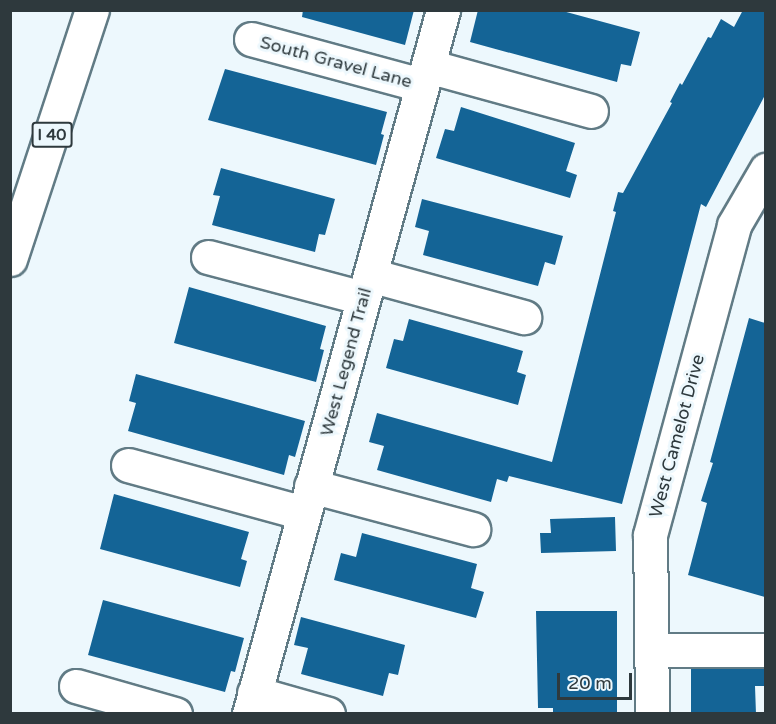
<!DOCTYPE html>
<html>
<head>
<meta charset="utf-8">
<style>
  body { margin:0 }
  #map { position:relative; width:776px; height:724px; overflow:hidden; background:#edf8fd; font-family:"Varela Round",sans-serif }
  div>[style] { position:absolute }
  .building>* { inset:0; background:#146496 }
  .roads { filter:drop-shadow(2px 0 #617b85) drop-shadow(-2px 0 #617b85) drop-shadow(0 2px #617b85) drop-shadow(0 -2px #617b85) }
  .minor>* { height:33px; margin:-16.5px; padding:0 16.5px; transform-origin:16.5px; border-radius:16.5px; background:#fff }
  .highway>* { height:33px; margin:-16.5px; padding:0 16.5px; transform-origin:16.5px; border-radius:16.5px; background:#fff }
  span { translate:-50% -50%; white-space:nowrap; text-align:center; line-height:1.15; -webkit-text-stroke:6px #edf8fd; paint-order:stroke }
  .shield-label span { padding:2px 4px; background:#edf8fd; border:2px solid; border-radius:4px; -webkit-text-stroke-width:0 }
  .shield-label { font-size:16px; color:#2e393d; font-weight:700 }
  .street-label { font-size:18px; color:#2e393d }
  .frame { position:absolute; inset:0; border:12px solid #2e393d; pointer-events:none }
  .scale { position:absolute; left:557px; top:673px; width:75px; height:27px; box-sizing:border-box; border:3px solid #2e393d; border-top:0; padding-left:8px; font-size:18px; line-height:21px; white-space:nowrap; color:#2e393d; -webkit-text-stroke:4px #edf8fd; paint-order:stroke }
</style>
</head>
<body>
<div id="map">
  <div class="building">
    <i style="clip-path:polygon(303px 10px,414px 10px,405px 45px,302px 17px)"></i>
    <i style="clip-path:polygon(478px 10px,559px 10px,640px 32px,631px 66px,621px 64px,617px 82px,470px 42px)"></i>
    <i style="clip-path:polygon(743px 10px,765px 10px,765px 95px,706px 207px,701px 204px,622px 504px,509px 476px,507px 482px,497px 479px,491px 502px,377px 470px,384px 446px,369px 442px,377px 413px,552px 462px,616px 212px,613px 211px,618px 192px,623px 193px,672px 103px,670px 102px,680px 83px,682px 85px,708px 37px,711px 38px,721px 19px,734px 27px)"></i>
    <i style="clip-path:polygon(225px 69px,387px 112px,381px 134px,384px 135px,376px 165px,208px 120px)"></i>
    <i style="clip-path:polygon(461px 107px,575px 143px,566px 171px,577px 175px,570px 198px,436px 158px,445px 129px,454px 131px)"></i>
    <i style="clip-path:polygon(221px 168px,335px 199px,325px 235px,319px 234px,315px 252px,212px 225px,220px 196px,213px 195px)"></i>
    <i style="clip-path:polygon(422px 199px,563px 236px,555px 265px,545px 262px,538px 286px,423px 255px,429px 231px,415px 227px)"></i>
    <i style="clip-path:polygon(189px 287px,326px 326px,320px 349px,324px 350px,316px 382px,174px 343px)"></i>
    <i style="clip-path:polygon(749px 318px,765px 323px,765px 597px,688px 575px,707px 503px,701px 501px,713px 463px,710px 462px)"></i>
    <i style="clip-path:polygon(409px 319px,523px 351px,517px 372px,526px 375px,518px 405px,386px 368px,394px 339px,403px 341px)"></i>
    <i style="clip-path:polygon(136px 374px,305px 421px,295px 457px,289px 455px,284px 475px,128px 431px,136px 403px,129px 401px)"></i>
    <i style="clip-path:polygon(114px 494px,249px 532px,241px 559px,247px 561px,240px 587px,100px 549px)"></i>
    <i style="clip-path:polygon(615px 517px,616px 551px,541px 553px,540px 533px,551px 533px,550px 519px)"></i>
    <i style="clip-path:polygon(362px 533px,477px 564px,471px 588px,484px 592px,476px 618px,334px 580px,341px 553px,356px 557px)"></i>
    <i style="clip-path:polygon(103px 600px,244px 638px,235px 672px,231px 671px,225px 692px,88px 655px)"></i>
    <i style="clip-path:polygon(536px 611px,617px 611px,617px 714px,553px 714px,553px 708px,538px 708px)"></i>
    <i style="clip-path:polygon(301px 617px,405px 645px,398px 675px,389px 673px,383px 696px,301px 674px,308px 648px,294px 645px)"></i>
    <i style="clip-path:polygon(691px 669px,765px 669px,765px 686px,755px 686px,756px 714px,691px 714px)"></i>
  </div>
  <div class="roads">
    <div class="minor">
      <i style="left:251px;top:39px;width:177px;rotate:15.1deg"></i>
      <i style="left:428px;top:66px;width:169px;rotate:15.4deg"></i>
      <i style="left:208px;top:257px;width:160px;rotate:14.8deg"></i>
      <i style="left:370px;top:275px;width:160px;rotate:15.3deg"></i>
      <i style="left:128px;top:465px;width:182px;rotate:15.3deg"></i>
      <i style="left:311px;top:486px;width:168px;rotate:14.9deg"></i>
      <i style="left:652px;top:650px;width:114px"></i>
      <i style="left:76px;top:686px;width:103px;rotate:15.8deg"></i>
      <i style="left:254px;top:693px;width:77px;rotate:15.8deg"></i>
      <i style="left:249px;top:714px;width:730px;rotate:-74.59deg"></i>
      <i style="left:652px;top:714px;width:179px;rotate:-90.6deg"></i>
      <i style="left:650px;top:535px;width:321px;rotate:-74.8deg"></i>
      <i style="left:734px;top:225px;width:64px;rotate:-59.8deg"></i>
    </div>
    <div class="highway">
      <i style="left:10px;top:259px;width:262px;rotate:-71.8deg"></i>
    </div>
  </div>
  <div class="shield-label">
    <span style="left:52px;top:135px">I 40</span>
  </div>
  <div class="street-label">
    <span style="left:336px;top:62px;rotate:15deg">South Gravel Lane</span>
    <span style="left:346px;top:362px;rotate:-75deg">West Legend Trail</span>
    <span style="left:677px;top:436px;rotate:-75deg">West Camelot Drive</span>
  </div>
  <div class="frame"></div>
  <div class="scale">20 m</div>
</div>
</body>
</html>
